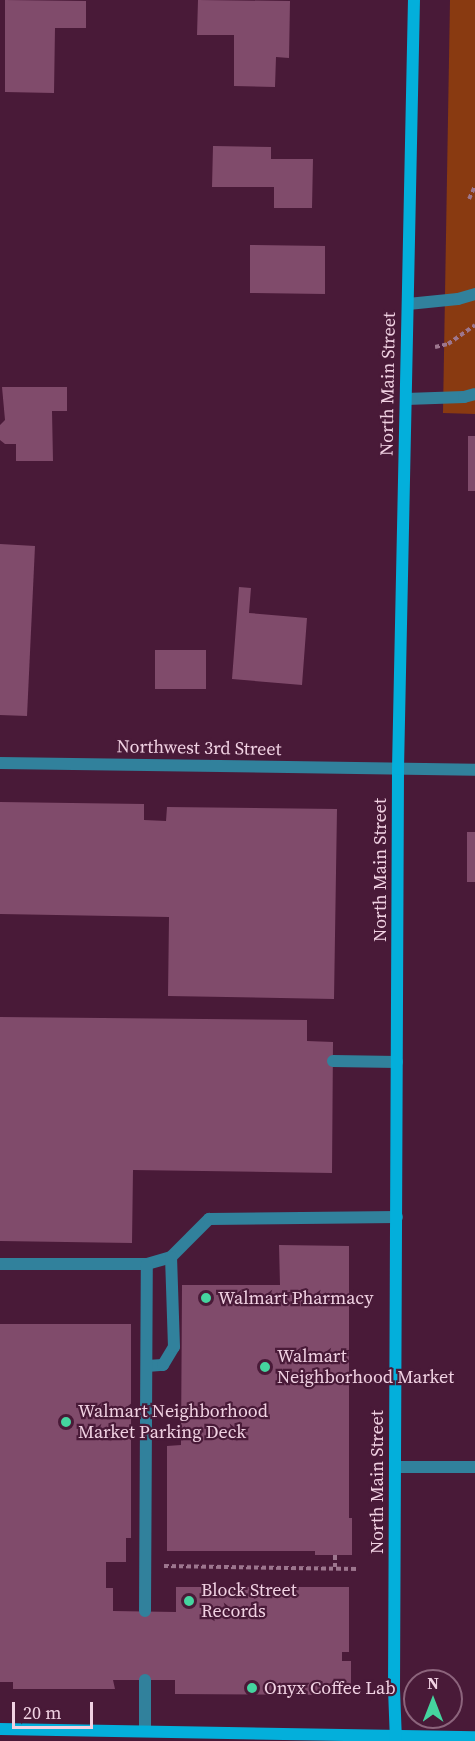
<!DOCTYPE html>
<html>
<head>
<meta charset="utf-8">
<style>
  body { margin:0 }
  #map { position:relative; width:475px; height:1741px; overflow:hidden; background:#491a38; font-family:"Source Serif 4",serif }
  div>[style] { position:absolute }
  .green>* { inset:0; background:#893a11 }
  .building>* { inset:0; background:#804b6b }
  .path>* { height:4px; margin-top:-2px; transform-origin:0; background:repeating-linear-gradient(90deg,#9d768e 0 4.5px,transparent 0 7.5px) }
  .lane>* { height:12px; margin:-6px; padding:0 6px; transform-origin:6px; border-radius:6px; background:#31819c }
  .street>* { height:12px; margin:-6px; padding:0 6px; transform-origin:6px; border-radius:6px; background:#31819c }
  .secondary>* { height:12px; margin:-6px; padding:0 6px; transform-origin:6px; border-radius:6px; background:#03afdb }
  .dots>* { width:16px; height:16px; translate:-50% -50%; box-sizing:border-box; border:3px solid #491a38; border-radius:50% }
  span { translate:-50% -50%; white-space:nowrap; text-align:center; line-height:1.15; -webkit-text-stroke:4.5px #491a38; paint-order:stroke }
  .street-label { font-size:18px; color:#f1d2e3 }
  .poi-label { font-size:18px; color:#f1d2e3 }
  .left { translate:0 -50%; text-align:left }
  .north { position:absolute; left:403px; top:1669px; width:60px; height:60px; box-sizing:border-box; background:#491a38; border:2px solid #8c647c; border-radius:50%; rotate:0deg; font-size:16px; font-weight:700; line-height:24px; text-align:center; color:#f1d2e3 }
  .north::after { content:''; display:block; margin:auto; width:21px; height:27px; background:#45d49f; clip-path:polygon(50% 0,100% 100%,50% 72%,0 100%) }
  .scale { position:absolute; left:12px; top:1702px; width:81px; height:27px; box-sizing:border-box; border:3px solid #f1d2e3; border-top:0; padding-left:8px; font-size:18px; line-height:21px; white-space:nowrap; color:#f1d2e3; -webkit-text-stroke:4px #491a38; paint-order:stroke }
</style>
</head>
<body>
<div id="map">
  <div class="green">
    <i style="clip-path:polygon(450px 0,475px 0,475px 414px,443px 413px)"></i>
  </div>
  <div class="building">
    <i style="clip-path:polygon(5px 0,86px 1px,86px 28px,55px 28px,54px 93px,5px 92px)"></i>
    <i style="clip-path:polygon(198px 0,290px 1px,289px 58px,276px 57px,275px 87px,234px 86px,234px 35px,197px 35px)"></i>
    <i style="clip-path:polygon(213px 146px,271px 147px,271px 159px,313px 159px,312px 208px,274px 208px,274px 187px,212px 187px)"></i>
    <i style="clip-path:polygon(250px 245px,325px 246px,325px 294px,250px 293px)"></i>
    <i style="clip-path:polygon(2px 387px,67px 387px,67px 411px,52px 411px,53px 461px,16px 461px,16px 444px,5px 444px,0 440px,0 425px,5px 420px)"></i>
    <i style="clip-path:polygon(468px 436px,475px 436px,475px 491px,468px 491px)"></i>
    <i style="clip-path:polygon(0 544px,35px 546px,27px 716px,0 715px)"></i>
    <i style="clip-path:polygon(239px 587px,251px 588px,249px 613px,307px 618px,302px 685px,232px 679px)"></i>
    <i style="clip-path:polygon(155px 650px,206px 650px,206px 689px,155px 689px)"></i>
    <i style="clip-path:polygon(0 802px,144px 804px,144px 820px,166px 821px,167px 807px,337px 809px,334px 999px,168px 996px,169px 917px,0 914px)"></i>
    <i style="clip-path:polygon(467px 832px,475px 832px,475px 882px,467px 882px)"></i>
    <i style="clip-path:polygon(0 1017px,307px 1020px,307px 1041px,333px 1042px,332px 1173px,133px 1170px,132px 1243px,0 1241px)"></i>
    <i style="clip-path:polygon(279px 1245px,349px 1246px,349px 1518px,352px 1518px,352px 1555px,315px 1555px,315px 1551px,167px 1551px,167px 1446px,181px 1445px,182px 1285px,280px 1285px)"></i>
    <i style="clip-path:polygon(0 1324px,131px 1324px,131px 1538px,126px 1538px,126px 1562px,106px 1562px,106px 1588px,113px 1588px,113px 1611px,176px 1612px,176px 1587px,349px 1587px,349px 1652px,342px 1652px,342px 1661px,351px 1661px,351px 1695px,175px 1694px,175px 1680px,113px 1680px,115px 1689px,13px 1689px,13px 1682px,0 1682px)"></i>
  </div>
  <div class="path">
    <i style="left:469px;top:199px;width:14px;rotate:-65deg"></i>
    <i style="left:435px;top:347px;width:13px;rotate:-13deg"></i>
    <i style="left:448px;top:344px;width:33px;rotate:-35deg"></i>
    <i style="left:335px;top:1555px;width:14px;rotate:90deg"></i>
    <i style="left:164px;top:1566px;width:195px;rotate:0.9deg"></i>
  </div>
  <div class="lane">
    <i style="left:408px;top:304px;width:50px;rotate:-5.7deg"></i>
    <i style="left:458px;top:299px;width:18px;rotate:-16deg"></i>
    <i style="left:406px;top:399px;width:58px;rotate:-2deg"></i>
    <i style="left:464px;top:397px;width:11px;rotate:-15deg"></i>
    <i style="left:333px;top:1061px;width:64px;rotate:0.9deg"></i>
    <i style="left:0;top:1264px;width:147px"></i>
    <i style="left:147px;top:1264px;width:25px;rotate:-16deg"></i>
    <i style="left:171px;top:1257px;width:54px;rotate:-45deg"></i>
    <i style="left:209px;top:1219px;width:188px;rotate:-0.6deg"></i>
    <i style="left:147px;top:1366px;width:16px;rotate:-4deg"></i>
    <i style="left:163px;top:1365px;width:21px;rotate:-59deg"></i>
    <i style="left:174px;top:1347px;width:90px;rotate:-91.9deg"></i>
    <i style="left:395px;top:1467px;width:80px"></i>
    <i style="left:145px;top:1611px;width:347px;rotate:-89.7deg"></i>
    <i style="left:145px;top:1680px;width:51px;rotate:90deg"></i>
  </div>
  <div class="street">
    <i style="left:0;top:763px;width:475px;rotate:0.8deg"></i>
  </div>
  <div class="secondary">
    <i style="left:0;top:1729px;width:475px;rotate:1deg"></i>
    <i style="left:396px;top:1741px;width:51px;rotate:-92.2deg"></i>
    <i style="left:394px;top:1690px;width:921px;rotate:-89.75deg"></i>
    <i style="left:398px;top:769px;width:769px;rotate:-88.81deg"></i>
  </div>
  <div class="dots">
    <i style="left:206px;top:1298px;background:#45d49f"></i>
    <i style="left:265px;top:1367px;background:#45d49f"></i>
    <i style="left:66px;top:1422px;background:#45d49f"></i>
    <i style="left:189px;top:1601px;background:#45d49f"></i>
    <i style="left:252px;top:1688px;background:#45d49f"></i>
  </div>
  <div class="street-label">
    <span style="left:388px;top:384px;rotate:-89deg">North Main Street</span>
    <span style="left:199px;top:748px;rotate:1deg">Northwest 3rd Street</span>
    <span style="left:380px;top:870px;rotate:-90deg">North Main Street</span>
    <span style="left:377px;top:1482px;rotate:-90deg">North Main Street</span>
  </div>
  <div class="poi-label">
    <span class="left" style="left:218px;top:1298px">Walmart Pharmacy</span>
    <span class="left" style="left:277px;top:1367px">Walmart<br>Neighborhood Market</span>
    <span class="left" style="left:78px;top:1422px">Walmart Neighborhood<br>Market Parking Deck</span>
    <span class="left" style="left:201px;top:1601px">Block Street<br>Records</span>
    <span class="left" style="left:264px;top:1688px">Onyx Coffee Lab</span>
  </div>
  <div class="north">N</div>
  <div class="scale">20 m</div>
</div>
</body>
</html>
